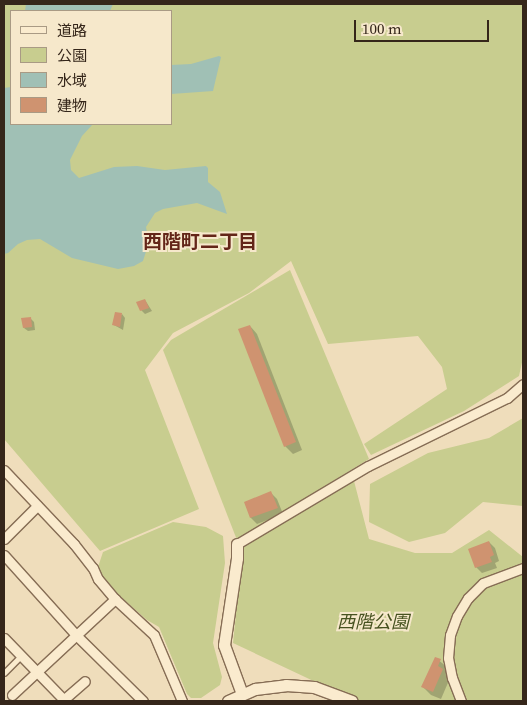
<!DOCTYPE html>
<html>
<head>
<meta charset="utf-8">
<style>
  body { margin:0 }
  #map { position:relative; width:527px; height:705px; overflow:hidden; background:#efddbb; font-family:"Source Serif 4","Noto Sans JP",serif }
  div>[style] { position:absolute }
  .green>* { inset:0; background:#c8cd8f }
  .water>* { inset:0; background:#a0c0b5 }
  .shadow>* { inset:0; background:#0003 }
  .building>* { inset:0; background:#cf9370 }
  .roads { filter:drop-shadow(1px 0 #866d55) drop-shadow(-1px 0 #866d55) drop-shadow(0 1px #866d55) drop-shadow(0 -1px #866d55) }
  .service>* { height:4.5px; margin:-2.25px; padding:0 2.25px; transform-origin:2.25px; border-radius:2.25px; background:#faebce }
  .minor>* { height:9px; margin:-4.5px; padding:0 4.5px; transform-origin:4.5px; border-radius:4.5px; background:#faebce }
  .tertiary>* { height:11px; margin:-5.5px; padding:0 5.5px; transform-origin:5.5px; border-radius:5.5px; background:#faebce }
  span { translate:-50% -50%; white-space:nowrap; text-align:center; line-height:1.15; -webkit-text-stroke:4px #f6e8cb; paint-order:stroke }
  .park-label { font-size:18px; color:#475220; font-style:italic }
  .neighbourhood-label { font-size:19px; color:#632518; font-weight:700 }
  .frame { position:absolute; inset:0; border:5px solid #35261a; pointer-events:none }
  .legend { position:absolute; left:10px; top:10px; width:162px; height:115px; box-sizing:border-box; background:#f6e8cb; border:1px solid #a99a84; margin:0; padding:6px 9px; list-style:none; font-size:15px; color:#35261a }
  .legend li { display:flex; align-items:center; gap:10px; height:25px }
  .legend b { width:25px; border:1px solid #a99a84 }
  .scale { position:absolute; left:354px; top:20px; width:135px; height:22px; box-sizing:border-box; border:2px solid #35261a; border-top:0; padding-left:6px; font-size:15px; line-height:18px; white-space:nowrap; color:#35261a; -webkit-text-stroke:4px #f6e8cb; paint-order:stroke }
</style>
</head>
<body>
<div id="map">
  <div class="green">
    <i style="clip-path:polygon(evenodd,4px 4px,523px 4px,523px 358px,519px 376px,464px 411px,371px 455px,364px 444px,447px 389px,442px 367px,418px 336px,328px 344px,291px 261px,249px 293px,173px 333px,145px 370px,199px 509px,100px 551px,4px 439px,4px 4px,11px 11px,171px 11px,171px 124px,11px 124px,11px 11px)"></i>
    <i style="clip-path:polygon(290px 270px,369px 459px,237px 540px,163px 350px,171px 340px)"></i>
    <i style="clip-path:polygon(523px 418px,523px 506px,483px 502px,445px 533px,409px 542px,369px 522px,370px 484px,428px 453px,489px 438px)"></i>
    <i style="clip-path:polygon(354px 481px,369px 539px,415px 553px,452px 553px,489px 530px,523px 557px,523px 701px,356px 701px,233px 643px,243px 546px)"></i>
    <i style="clip-path:polygon(173px 522px,206px 527px,223px 536px,225px 563px,213px 643px,222px 677px,220px 685px,201px 698px,191px 698px,187px 694px,159px 627px,147px 620px,106px 584px,97px 570px,103px 552px)"></i>
  </div>
  <div class="water">
    <i style="clip-path:polygon(26px 4px,113px 4px,110px 11px,25px 11px)"></i>
    <i style="clip-path:polygon(219px 56px,221px 57px,213px 91px,171px 94px,171px 65px,191px 64px)"></i>
    <i style="clip-path:polygon(11px 87px,11px 124px,93px 124px,82px 136px,70px 160px,71px 170px,79px 178px,114px 167px,137px 166px,165px 170px,206px 166px,208px 168px,208px 182px,220px 192px,227px 214px,197px 203px,163px 209px,155px 213px,146px 227px,149px 242px,143px 261px,134px 266px,118px 269px,72px 258px,40px 239px,27px 240px,18px 244px,8px 253px,4px 254px,4px 88px)"></i>
  </div>
  <div class="shadow">
    <i style="clip-path:polygon(145px 300px,152px 311px,145px 314px,141px 310px)"></i>
    <i style="clip-path:polygon(122px 314px,125px 318px,123px 330px,114px 325px)"></i>
    <i style="clip-path:polygon(30px 318px,34px 322px,35px 330px,28px 331px,24px 328px)"></i>
    <i style="clip-path:polygon(250px 326px,257px 334px,302px 450px,293px 454px,285px 446px)"></i>
    <i style="clip-path:polygon(271px 493px,277px 499px,283px 514px,257px 524px,251px 518px,245px 503px)"></i>
    <i style="clip-path:polygon(489px 542px,495px 548px,499px 561px,495px 563px,497px 568px,482px 573px,476px 567px)"></i>
    <i style="clip-path:polygon(436px 658px,448px 668px,446px 673px,450px 678px,441px 699px,431px 695px,423px 687px)"></i>
  </div>
  <div class="building">
    <i style="clip-path:polygon(145px 299px,149px 308px,140px 311px,136px 302px)"></i>
    <i style="clip-path:polygon(115px 312px,122px 313px,120px 327px,112px 325px)"></i>
    <i style="clip-path:polygon(31px 317px,32px 327px,23px 328px,21px 318px)"></i>
    <i style="clip-path:polygon(250px 325px,296px 442px,284px 447px,238px 329px)"></i>
    <i style="clip-path:polygon(271px 491px,278px 508px,250px 518px,244px 502px)"></i>
    <i style="clip-path:polygon(489px 541px,494px 555px,490px 557px,492px 562px,475px 568px,468px 549px)"></i>
    <i style="clip-path:polygon(435px 657px,441px 659px,438px 666px,443px 669px,433px 692px,421px 687px)"></i>
  </div>
  <div class="roads">
    <div class="service">
      <i style="left:4px;top:673px;width:24px;rotate:-45deg"></i>
    </div>
    <div class="minor">
      <i style="left:4px;top:470px;width:102px;rotate:46.6deg"></i>
      <i style="left:74px;top:544px;width:31px;rotate:52deg"></i>
      <i style="left:93px;top:568px;width:12px;rotate:66deg"></i>
      <i style="left:98px;top:579px;width:26px;rotate:50deg"></i>
      <i style="left:115px;top:599px;width:53px;rotate:42.7deg"></i>
      <i style="left:154px;top:635px;width:72px;rotate:67deg"></i>
      <i style="left:4px;top:539px;width:47px;rotate:-45deg"></i>
      <i style="left:237px;top:544px;width:152px;rotate:-30.8deg"></i>
      <i style="left:368px;top:466px;width:155px;rotate:-26.1deg"></i>
      <i style="left:507px;top:398px;width:21px;rotate:-41deg"></i>
      <i style="left:4px;top:555px;width:108px;rotate:48deg"></i>
      <i style="left:76px;top:635px;width:94px;rotate:44.6deg"></i>
      <i style="left:4px;top:638px;width:88px;rotate:45.9deg"></i>
      <i style="left:12px;top:695px;width:141px;rotate:-43deg"></i>
      <i style="left:62px;top:701px;width:30px;rotate:-41deg"></i>
      <i style="left:461px;top:701px;width:25px;rotate:-111deg"></i>
      <i style="left:452px;top:678px;width:20px;rotate:-101deg"></i>
      <i style="left:448px;top:658px;width:23px;rotate:-85deg"></i>
      <i style="left:450px;top:635px;width:20px;rotate:-70deg"></i>
      <i style="left:457px;top:616px;width:21px;rotate:-59deg"></i>
      <i style="left:468px;top:598px;width:21px;rotate:-45deg"></i>
      <i style="left:483px;top:583px;width:43px;rotate:-20.6deg"></i>
    </div>
    <div class="tertiary">
      <i style="left:237px;top:544px;width:14px;rotate:90deg"></i>
      <i style="left:237px;top:558px;width:88px;rotate:98.5deg"></i>
      <i style="left:224px;top:645px;width:52px;rotate:69.8deg"></i>
      <i style="left:228px;top:701px;width:30px;rotate:-24deg"></i>
      <i style="left:255px;top:689px;width:31px;rotate:-7deg"></i>
      <i style="left:286px;top:685px;width:28px;rotate:4deg"></i>
      <i style="left:314px;top:687px;width:40px;rotate:20.2deg"></i>
    </div>
  </div>
  <div class="park-label">
    <span style="left:373px;top:622px">西階公園</span>
  </div>
  <div class="neighbourhood-label">
    <span style="left:200px;top:242px">西階町二丁目</span>
  </div>
  <div class="frame"></div>
  <ul class="legend">
  <li><b style="height:6px;background:#faebce"></b>道路</li>
  <li><b style="height:14px;background:#c8cd8f"></b>公園</li>
  <li><b style="height:14px;background:#a0c0b5"></b>水域</li>
  <li><b style="height:14px;background:#cf9370"></b>建物</li>
  </ul>
  <div class="scale">100 m</div>
</div>
</body>
</html>
